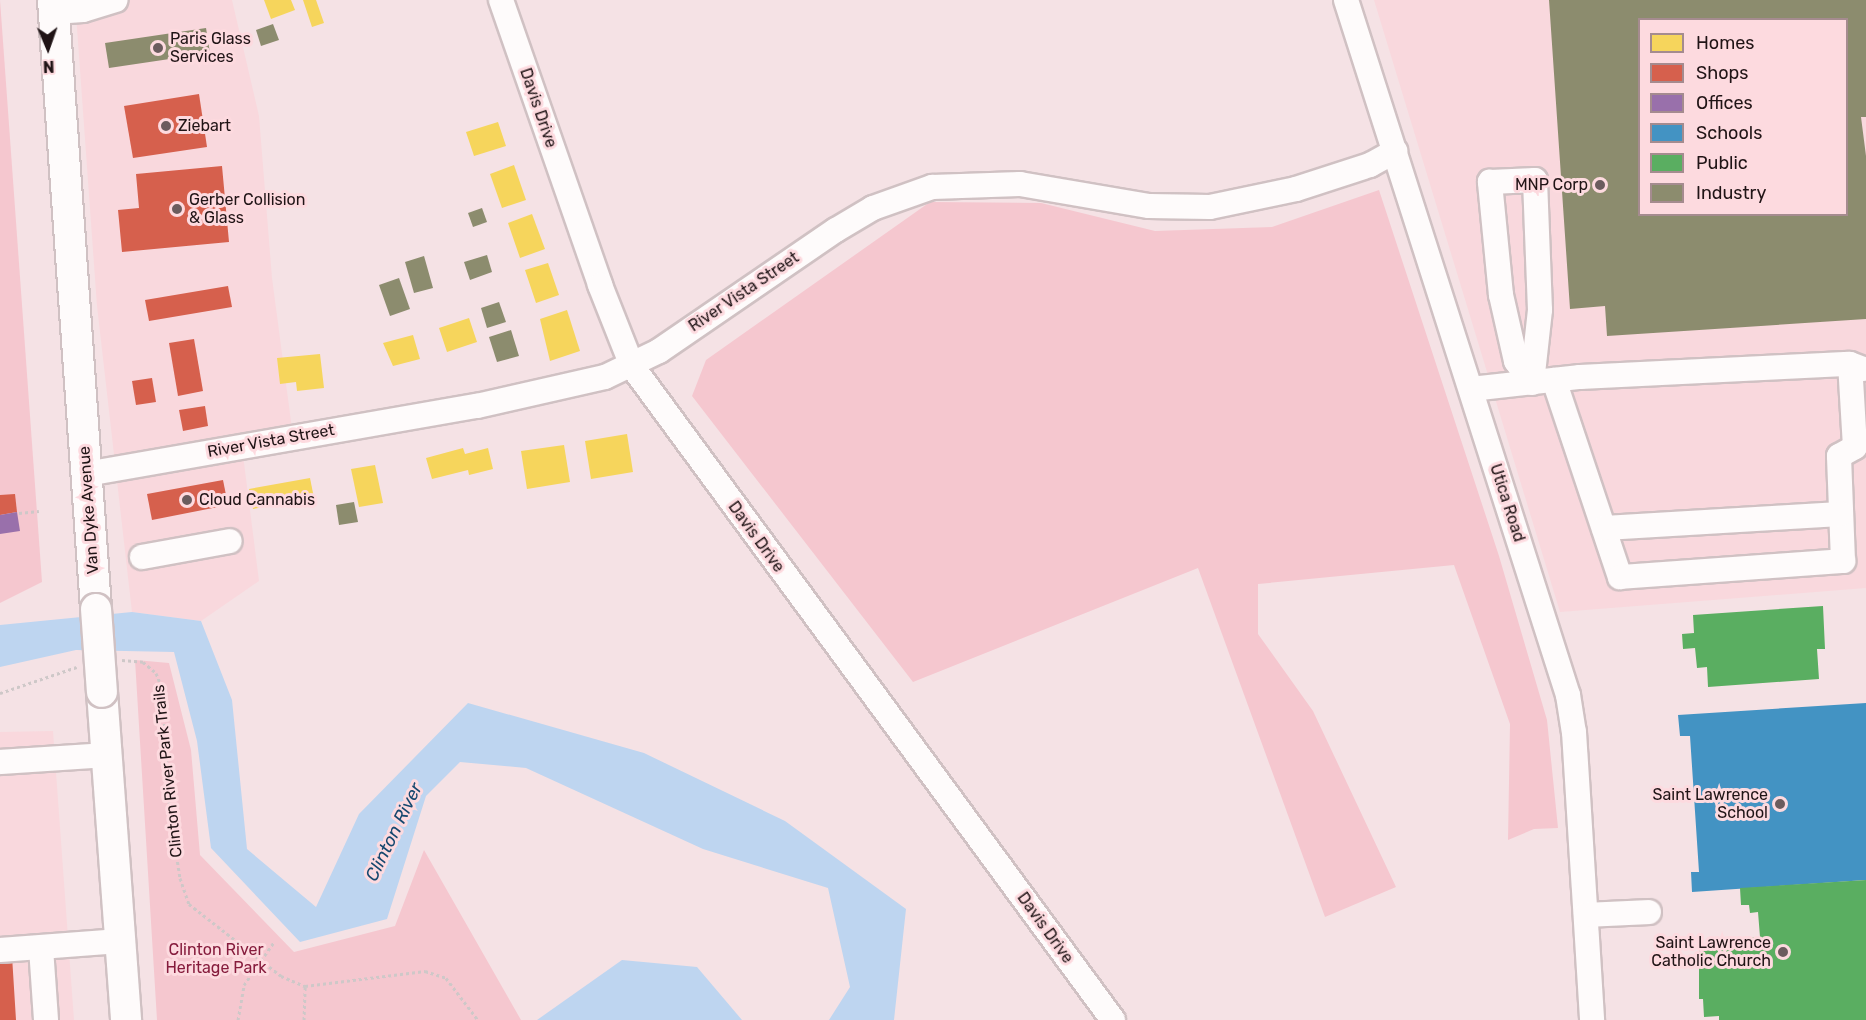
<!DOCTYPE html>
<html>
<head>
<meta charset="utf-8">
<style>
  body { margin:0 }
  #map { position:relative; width:1866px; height:1020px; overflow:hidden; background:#f5e2e5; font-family:Rubik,sans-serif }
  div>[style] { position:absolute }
  .built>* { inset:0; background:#f9d8dd }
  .green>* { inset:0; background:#f5c7cf }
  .water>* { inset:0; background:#bed5f0 }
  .homes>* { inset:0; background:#f6d55c }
  .shops>* { inset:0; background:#d6604d }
  .offices>* { inset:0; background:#9970ab }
  .schools>* { inset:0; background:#4393c3 }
  .public>* { inset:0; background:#5aae61 }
  .industry>* { inset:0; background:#8c8c6e }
  .path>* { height:3px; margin-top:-1.5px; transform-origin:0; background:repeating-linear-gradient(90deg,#cec8c8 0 3px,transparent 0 6px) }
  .roads { filter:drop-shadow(2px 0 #d0c1c3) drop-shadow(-2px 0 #d0c1c3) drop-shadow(0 2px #d0c1c3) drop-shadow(0 -2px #d0c1c3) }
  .minor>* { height:24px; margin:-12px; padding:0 12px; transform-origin:12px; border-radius:12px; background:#fefbfb }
  .major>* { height:30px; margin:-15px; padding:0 15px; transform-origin:15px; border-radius:15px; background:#fefbfb }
  .bridges { filter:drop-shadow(2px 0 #d0c1c3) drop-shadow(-2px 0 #d0c1c3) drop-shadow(0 2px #d0c1c3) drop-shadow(0 -2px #d0c1c3) }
  .major-bridge>* { height:30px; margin:-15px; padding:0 15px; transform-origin:15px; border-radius:15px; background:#fefbfb }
  .dots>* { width:16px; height:16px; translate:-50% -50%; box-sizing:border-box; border:3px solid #fddadf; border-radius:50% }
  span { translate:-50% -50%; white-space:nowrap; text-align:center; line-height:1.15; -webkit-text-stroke:6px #fddadf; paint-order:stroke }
  .poi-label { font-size:16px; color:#201416 }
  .left { translate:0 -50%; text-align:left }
  .right { translate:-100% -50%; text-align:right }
  .street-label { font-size:16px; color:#201416 }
  .park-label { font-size:16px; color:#861c3d }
  .water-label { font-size:18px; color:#16486f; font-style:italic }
  .legend { position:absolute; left:1638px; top:18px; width:210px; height:198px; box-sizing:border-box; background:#fddadf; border:2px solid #a58b8f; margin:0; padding:8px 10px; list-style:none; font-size:18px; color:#201416 }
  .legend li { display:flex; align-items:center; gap:12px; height:30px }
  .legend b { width:30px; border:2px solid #a58b8f }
  .north { position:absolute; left:18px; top:18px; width:60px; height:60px; -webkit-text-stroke:4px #fddadf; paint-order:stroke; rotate:178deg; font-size:16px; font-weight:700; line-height:24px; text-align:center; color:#201416 }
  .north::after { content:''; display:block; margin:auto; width:21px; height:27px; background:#201416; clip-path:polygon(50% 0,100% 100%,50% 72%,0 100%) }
</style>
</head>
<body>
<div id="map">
  <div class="built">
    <i style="clip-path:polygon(75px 0,232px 0,259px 116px,272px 278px,294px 444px,243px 455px,259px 581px,201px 621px,132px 612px,97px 306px)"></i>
    <i style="clip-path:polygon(evenodd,1374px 0,1866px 0,1866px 588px,1560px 612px,1374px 0,1640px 20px,1846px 20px,1846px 214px,1640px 214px,1640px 20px)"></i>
    <i style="clip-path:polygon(53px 731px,74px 1020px,0 1020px,0 732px)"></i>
  </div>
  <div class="green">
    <i style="clip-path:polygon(0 0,42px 582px,0 603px)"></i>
    <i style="clip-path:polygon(1379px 190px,1499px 556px,1547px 720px,1558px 828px,1534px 829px,1508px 840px,1510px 724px,1454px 565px,1258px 584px,1258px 634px,1313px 711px,1396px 887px,1325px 917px,1198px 568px,913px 682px,692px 396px,706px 360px,930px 202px,1041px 203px,1155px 231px,1272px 227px)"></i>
    <i style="clip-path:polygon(135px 660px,169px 663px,191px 750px,200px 855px,294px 952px,395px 926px,424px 850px,521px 1020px,157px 1020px)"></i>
  </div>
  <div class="water">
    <i style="clip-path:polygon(132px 612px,201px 621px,232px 700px,247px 849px,316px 907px,359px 814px,468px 703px,644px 753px,785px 821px,906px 909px,894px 1020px,829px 1020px,850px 987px,828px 888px,703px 849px,526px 768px,460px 762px,426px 796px,387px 919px,300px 942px,211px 848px,197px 741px,174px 652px,76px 650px,0 667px,0 625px)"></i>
    <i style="clip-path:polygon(622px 960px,697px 967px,742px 1020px,537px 1020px)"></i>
  </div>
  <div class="homes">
    <i style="clip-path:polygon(264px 0,291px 0,295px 10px,271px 19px)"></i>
    <i style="clip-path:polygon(303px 0,316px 0,324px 23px,312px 27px)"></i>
    <i style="clip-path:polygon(498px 122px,506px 146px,474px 156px,466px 132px)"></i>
    <i style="clip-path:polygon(514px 165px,526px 200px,502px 208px,490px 174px)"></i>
    <i style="clip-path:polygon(532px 214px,545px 249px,520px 258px,508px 223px)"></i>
    <i style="clip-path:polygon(548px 263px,559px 295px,536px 303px,525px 270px)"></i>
    <i style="clip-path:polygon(567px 310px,580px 351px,550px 361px,540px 319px)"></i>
    <i style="clip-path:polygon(469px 318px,477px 342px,447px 352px,439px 328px)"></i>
    <i style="clip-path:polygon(413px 335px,420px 359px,393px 366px,383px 343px)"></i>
    <i style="clip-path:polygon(320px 354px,324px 388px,297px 391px,296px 382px,280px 384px,277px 358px)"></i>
    <i style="clip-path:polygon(627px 434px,633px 472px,591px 479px,585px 441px)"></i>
    <i style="clip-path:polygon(564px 445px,570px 482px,527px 489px,521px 451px)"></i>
    <i style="clip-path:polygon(463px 448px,465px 454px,488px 448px,493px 469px,469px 475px,468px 470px,432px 479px,426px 458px)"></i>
    <i style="clip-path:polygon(375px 465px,383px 503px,359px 507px,351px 469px)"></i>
    <i style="clip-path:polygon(310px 478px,314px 498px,253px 509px,249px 489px)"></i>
  </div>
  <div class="shops">
    <i style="clip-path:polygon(199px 94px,207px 147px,133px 158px,124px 106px)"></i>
    <i style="clip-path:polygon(222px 166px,229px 242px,122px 252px,118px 210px,139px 208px,136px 174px)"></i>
    <i style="clip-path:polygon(228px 286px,232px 307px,149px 321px,145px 300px)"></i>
    <i style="clip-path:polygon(194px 339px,203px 391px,178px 396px,169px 343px)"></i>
    <i style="clip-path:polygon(152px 378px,156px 402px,136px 405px,132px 381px)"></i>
    <i style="clip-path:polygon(205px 406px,208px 426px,183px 431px,179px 410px)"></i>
    <i style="clip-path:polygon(223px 480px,228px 505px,152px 520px,147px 494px)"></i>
    <i style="clip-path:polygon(15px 494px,17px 512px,0 515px,0 495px)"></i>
    <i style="clip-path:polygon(12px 956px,16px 1020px,0 1020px,0 957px)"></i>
  </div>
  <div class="offices">
    <i style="clip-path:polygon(17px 512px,20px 531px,0 534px,0 515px)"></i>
  </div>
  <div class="schools">
    <i style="clip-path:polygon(1866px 703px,1866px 880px,1692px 892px,1691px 872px,1699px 872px,1690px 736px,1680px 736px,1678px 715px)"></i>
  </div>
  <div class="public">
    <i style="clip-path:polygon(1823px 606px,1825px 649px,1817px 649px,1819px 679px,1708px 687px,1707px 667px,1697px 668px,1695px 648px,1683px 649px,1682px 634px,1694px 633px,1693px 615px)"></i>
    <i style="clip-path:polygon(1866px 880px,1866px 1020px,1719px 1020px,1719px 1016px,1704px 1017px,1703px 999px,1699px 999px,1699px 946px,1716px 945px,1715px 940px,1760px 937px,1758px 912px,1750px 913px,1749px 905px,1741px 905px,1740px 888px)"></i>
  </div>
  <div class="industry">
    <i style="clip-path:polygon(evenodd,1549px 0,1866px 0,1866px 117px,1861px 117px,1866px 156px,1866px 319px,1607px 336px,1605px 306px,1570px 309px,1549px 0,1640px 20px,1846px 20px,1846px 214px,1640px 214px,1640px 20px)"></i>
    <i style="clip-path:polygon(273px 24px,279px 40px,261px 46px,256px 30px)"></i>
    <i style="clip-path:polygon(206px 28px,210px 53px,109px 68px,105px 43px)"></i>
    <i style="clip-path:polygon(482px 208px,487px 222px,473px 227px,468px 213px)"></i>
    <i style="clip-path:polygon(487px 255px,492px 272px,470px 280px,464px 262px)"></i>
    <i style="clip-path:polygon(424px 256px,433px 288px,414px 293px,405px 262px)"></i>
    <i style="clip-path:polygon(399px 278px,410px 309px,390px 316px,379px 285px)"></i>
    <i style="clip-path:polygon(499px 302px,506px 322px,487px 328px,481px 308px)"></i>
    <i style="clip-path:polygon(511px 330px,519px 356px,497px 362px,489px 337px)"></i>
    <i style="clip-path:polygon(354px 502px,358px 522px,339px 525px,336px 505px)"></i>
  </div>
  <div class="path">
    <i style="left:19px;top:513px;width:20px;rotate:-6deg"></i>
    <i style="left:122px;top:660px;width:21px;rotate:5deg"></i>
    <i style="left:143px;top:662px;width:17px;rotate:40deg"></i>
    <i style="left:156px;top:673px;width:16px;rotate:68deg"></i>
    <i style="left:162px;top:688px;width:126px;rotate:86.4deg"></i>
    <i style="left:170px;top:814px;width:65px;rotate:81.1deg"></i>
    <i style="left:180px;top:878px;width:28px;rotate:71deg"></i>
    <i style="left:189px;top:904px;width:117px;rotate:38deg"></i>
    <i style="left:281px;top:976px;width:26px;rotate:23deg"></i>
    <i style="left:305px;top:986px;width:121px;rotate:-7.1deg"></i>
    <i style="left:425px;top:971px;width:22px;rotate:18deg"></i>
    <i style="left:446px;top:978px;width:53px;rotate:52.7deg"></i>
    <i style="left:0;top:693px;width:81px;rotate:-18.7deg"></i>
    <i style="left:238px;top:1020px;width:36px;rotate:-80deg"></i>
    <i style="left:244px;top:985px;width:52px;rotate:-55.1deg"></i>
    <i style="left:304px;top:1020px;width:34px;rotate:-88deg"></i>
  </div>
  <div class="roads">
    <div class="minor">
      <i style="left:501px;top:0;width:302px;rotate:70.8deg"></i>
      <i style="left:600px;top:285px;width:87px;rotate:68.4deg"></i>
      <i style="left:632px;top:366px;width:812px;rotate:53.67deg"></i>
      <i style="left:1346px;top:0;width:730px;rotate:72.29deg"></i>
      <i style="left:1568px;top:695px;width:37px;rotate:81deg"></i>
      <i style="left:1574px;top:732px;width:289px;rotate:86.4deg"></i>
      <i style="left:54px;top:12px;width:29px;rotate:-4deg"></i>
      <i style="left:83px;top:10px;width:34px;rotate:-17deg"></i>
      <i style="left:1535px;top:180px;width:130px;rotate:87.8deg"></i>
      <i style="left:1540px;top:310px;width:73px;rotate:96.3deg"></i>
      <i style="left:1532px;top:383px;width:27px;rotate:-126deg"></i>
      <i style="left:1516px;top:361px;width:68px;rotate:-102.8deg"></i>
      <i style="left:1501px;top:295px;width:114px;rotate:-95.6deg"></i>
      <i style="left:1490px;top:182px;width:45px;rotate:-2.5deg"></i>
      <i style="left:1554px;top:380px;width:208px;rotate:71.5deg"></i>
      <i style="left:1620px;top:577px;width:224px;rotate:-4.1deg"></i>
      <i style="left:1843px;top:561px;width:105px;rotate:-92.2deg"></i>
      <i style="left:1839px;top:456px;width:18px;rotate:-29deg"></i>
      <i style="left:1855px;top:447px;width:83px;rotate:-93.4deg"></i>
      <i style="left:1471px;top:389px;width:110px;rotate:-6.3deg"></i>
      <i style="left:1580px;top:377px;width:270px;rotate:-2.8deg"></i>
      <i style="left:1850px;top:364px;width:14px;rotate:21deg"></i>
      <i style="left:86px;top:474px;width:397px;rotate:-9.9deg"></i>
      <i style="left:477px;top:406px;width:131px;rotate:-12.8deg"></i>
      <i style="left:605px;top:377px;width:60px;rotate:-25.7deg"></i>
      <i style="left:659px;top:351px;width:214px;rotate:-34.4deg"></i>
      <i style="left:836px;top:230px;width:43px;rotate:-30.7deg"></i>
      <i style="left:873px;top:208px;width:63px;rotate:-19.6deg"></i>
      <i style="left:932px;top:187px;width:88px;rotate:-2deg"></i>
      <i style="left:1020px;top:184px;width:131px;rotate:9.7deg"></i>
      <i style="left:1149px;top:206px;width:61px;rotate:0.9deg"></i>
      <i style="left:1210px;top:207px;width:88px;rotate:-11.8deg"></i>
      <i style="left:1296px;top:189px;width:78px;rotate:-18deg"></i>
      <i style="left:1370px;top:165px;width:29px;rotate:-29deg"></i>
      <i style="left:1604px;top:528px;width:237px;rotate:-3.4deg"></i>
      <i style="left:142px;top:557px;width:89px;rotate:-10.3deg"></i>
      <i style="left:0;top:762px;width:107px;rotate:-3.7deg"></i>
      <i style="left:1586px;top:915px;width:63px;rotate:-2.7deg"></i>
      <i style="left:41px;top:948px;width:72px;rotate:86deg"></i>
      <i style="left:0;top:950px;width:120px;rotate:-4.3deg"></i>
    </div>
    <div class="major">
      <i style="left:53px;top:0;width:611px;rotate:85.96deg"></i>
      <i style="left:102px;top:692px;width:329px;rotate:85.8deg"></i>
    </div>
  </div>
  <div class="bridges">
    <div class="major-bridge">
      <i style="left:96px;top:609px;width:83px;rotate:85.9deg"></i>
    </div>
  </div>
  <div class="dots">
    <i style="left:158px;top:48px;background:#6b5c5e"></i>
    <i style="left:166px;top:126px;background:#6b5c5e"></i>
    <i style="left:1600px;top:185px;background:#6b5c5e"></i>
    <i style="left:177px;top:209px;background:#6b5c5e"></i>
    <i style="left:187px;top:500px;background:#6b5c5e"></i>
    <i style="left:1780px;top:804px;background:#6b5c5e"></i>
    <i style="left:1783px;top:952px;background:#6b5c5e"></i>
  </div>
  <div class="poi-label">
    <span class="left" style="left:170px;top:48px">Paris Glass<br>Services</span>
    <span class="left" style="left:178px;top:126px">Ziebart</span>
    <span class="right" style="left:1588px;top:185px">MNP Corp</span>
    <span class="left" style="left:189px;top:209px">Gerber Collision<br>&amp; Glass</span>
    <span class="left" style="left:199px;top:500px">Cloud Cannabis</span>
    <span class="right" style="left:1768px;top:804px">Saint Lawrence<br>School</span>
    <span class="right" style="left:1771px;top:952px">Saint Lawrence<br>Catholic Church</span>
  </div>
  <div class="street-label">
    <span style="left:538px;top:108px;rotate:71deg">Davis Drive</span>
    <span style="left:744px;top:292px;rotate:-34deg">River Vista Street</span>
    <span style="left:271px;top:441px;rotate:-10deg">River Vista Street</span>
    <span style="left:1507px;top:503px;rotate:72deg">Utica Road</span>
    <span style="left:89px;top:510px;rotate:-94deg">Van Dyke Avenue</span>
    <span style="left:756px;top:537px;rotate:54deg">Davis Drive</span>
    <span style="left:168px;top:771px;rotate:-96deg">Clinton River Park Trails</span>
    <span style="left:1045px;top:928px;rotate:54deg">Davis Drive</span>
  </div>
  <div class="park-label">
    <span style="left:216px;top:959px">Clinton River<br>Heritage Park</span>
  </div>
  <div class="water-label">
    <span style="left:394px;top:832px;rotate:-64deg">Clinton River</span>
  </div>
  <ul class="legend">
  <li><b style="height:16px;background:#f6d55c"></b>Homes</li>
  <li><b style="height:16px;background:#d6604d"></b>Shops</li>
  <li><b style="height:16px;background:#9970ab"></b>Offices</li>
  <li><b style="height:16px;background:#4393c3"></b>Schools</li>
  <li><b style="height:16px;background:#5aae61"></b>Public</li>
  <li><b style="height:16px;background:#8c8c6e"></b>Industry</li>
  </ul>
  <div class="north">N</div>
</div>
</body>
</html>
